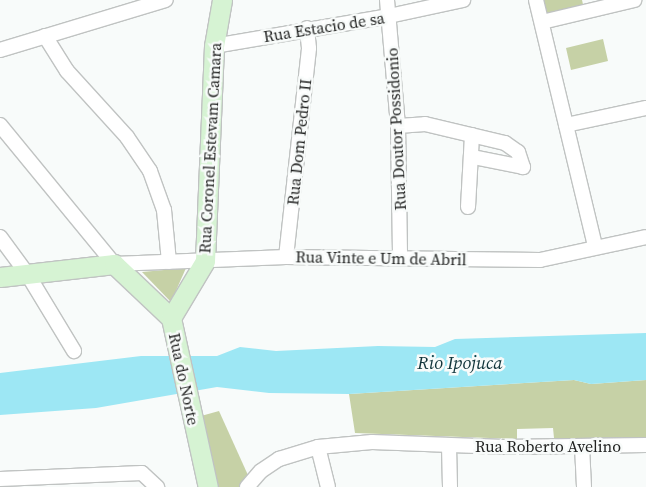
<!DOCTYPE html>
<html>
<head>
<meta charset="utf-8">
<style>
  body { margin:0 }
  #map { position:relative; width:646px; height:487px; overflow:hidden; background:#f8fbfa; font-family:"Source Serif 4",serif }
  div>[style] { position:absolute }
  .green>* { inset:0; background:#c6d1a6 }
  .water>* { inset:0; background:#9de7f4 }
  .roads { filter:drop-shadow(1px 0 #c0c3c2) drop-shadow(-1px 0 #c0c3c2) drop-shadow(0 1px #c0c3c2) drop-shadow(0 -1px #c0c3c2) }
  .minor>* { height:14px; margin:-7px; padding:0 7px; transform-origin:7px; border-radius:7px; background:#fff }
  .secondary>* { height:19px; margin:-9.5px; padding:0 9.5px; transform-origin:9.5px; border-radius:9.5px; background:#d6f3d3 }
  span { translate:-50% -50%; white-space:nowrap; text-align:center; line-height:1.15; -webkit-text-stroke:5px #f8fbfa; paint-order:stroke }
  .street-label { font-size:16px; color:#1f201f }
  .water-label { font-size:18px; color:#10343a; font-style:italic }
</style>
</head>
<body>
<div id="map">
  <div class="green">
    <i style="clip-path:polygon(541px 0,582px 0,584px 9px,546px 18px)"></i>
    <i style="clip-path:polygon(603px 39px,608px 61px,571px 70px,566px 48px)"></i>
    <i style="clip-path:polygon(186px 268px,171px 302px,142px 272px)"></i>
    <i style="clip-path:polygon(574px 380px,591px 384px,646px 380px,646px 439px,554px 438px,553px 428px,517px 429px,517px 439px,355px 433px,349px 394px)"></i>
    <i style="clip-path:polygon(219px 411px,247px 473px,250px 481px,245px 487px,218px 487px,201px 416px)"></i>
  </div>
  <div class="water">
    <i style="clip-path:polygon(646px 333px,646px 380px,591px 384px,574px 380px,349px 394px,269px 393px,217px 387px,96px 408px,0 415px,0 373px,141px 356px,217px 356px,240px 347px,276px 351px,378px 346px,435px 347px,455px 339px)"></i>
  </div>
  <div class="roads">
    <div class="minor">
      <i style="left:387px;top:0;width:126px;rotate:85deg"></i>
      <i style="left:398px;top:126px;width:132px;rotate:89.1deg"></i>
      <i style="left:536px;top:0;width:253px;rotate:76.5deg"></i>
      <i style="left:542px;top:22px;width:95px;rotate:-13.4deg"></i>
      <i style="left:45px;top:36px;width:41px;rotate:57.8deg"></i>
      <i style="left:67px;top:71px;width:89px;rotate:47.7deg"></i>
      <i style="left:127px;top:137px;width:41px;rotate:55.9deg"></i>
      <i style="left:150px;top:171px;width:41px;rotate:70.3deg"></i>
      <i style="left:164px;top:210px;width:52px;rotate:84.5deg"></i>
      <i style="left:214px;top:46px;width:178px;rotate:-9.7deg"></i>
      <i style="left:389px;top:16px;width:76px;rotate:-12.2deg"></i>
      <i style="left:0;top:50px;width:173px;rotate:-16.8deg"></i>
      <i style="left:0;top:125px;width:180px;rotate:50.6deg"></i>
      <i style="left:114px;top:264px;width:172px;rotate:-2.3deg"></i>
      <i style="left:286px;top:257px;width:254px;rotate:0.7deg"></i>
      <i style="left:540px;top:260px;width:108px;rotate:-12.2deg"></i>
      <i style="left:566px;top:125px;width:82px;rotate:-12deg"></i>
      <i style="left:398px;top:126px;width:27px;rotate:-4deg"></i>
      <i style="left:425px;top:124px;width:82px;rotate:13.4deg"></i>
      <i style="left:505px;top:143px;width:16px;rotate:35deg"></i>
      <i style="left:518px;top:152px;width:16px;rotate:72deg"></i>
      <i style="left:473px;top:157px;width:51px;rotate:11.3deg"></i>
      <i style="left:468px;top:207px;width:72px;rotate:-86.8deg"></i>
      <i style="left:0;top:237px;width:47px;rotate:53.6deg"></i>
      <i style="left:28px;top:275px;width:89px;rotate:58.8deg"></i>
      <i style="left:286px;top:257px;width:210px;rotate:-83.7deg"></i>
      <i style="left:309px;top:48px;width:20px;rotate:-96deg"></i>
      <i style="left:449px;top:446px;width:41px;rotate:88.6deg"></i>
      <i style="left:582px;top:446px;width:41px;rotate:87.2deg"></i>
      <i style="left:318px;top:447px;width:41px;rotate:76deg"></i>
      <i style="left:0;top:479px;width:142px;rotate:-2.4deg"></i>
      <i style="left:142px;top:473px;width:21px;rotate:43deg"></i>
      <i style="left:247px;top:487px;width:21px;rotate:-49deg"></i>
      <i style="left:261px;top:471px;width:22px;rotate:-34deg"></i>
      <i style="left:279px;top:459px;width:41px;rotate:-17.1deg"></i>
      <i style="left:318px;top:447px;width:54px;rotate:-5.3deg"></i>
      <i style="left:372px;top:442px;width:132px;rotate:2.2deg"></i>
      <i style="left:504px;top:447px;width:142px;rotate:-0.8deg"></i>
    </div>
    <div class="secondary">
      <i style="left:0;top:277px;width:115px;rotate:-6.5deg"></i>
      <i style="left:114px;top:264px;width:79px;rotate:43.5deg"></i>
      <i style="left:171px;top:318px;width:173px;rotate:77.7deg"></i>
      <i style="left:171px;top:318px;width:66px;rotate:-59.2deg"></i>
      <i style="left:205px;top:261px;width:215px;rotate:-87.6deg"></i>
      <i style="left:214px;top:46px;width:47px;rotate:-80.1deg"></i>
    </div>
  </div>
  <div class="street-label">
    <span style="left:324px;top:27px;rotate:-9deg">Rua Estacio de sa</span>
    <span style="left:396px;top:129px;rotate:-93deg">Rua Doutor Possidonio</span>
    <span style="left:299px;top:142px;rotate:-84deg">Rua Dom Pedro II</span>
    <span style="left:210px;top:148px;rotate:-87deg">Rua Coronel Estevam Camara</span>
    <span style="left:381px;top:258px;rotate:1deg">Rua Vinte e Um de Abril</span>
    <span style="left:184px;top:379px;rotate:78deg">Rua do Norte</span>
    <span style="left:548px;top:446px">Rua Roberto Avelino</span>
  </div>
  <div class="water-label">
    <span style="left:460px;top:363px">Rio Ipojuca</span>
  </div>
</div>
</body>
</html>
